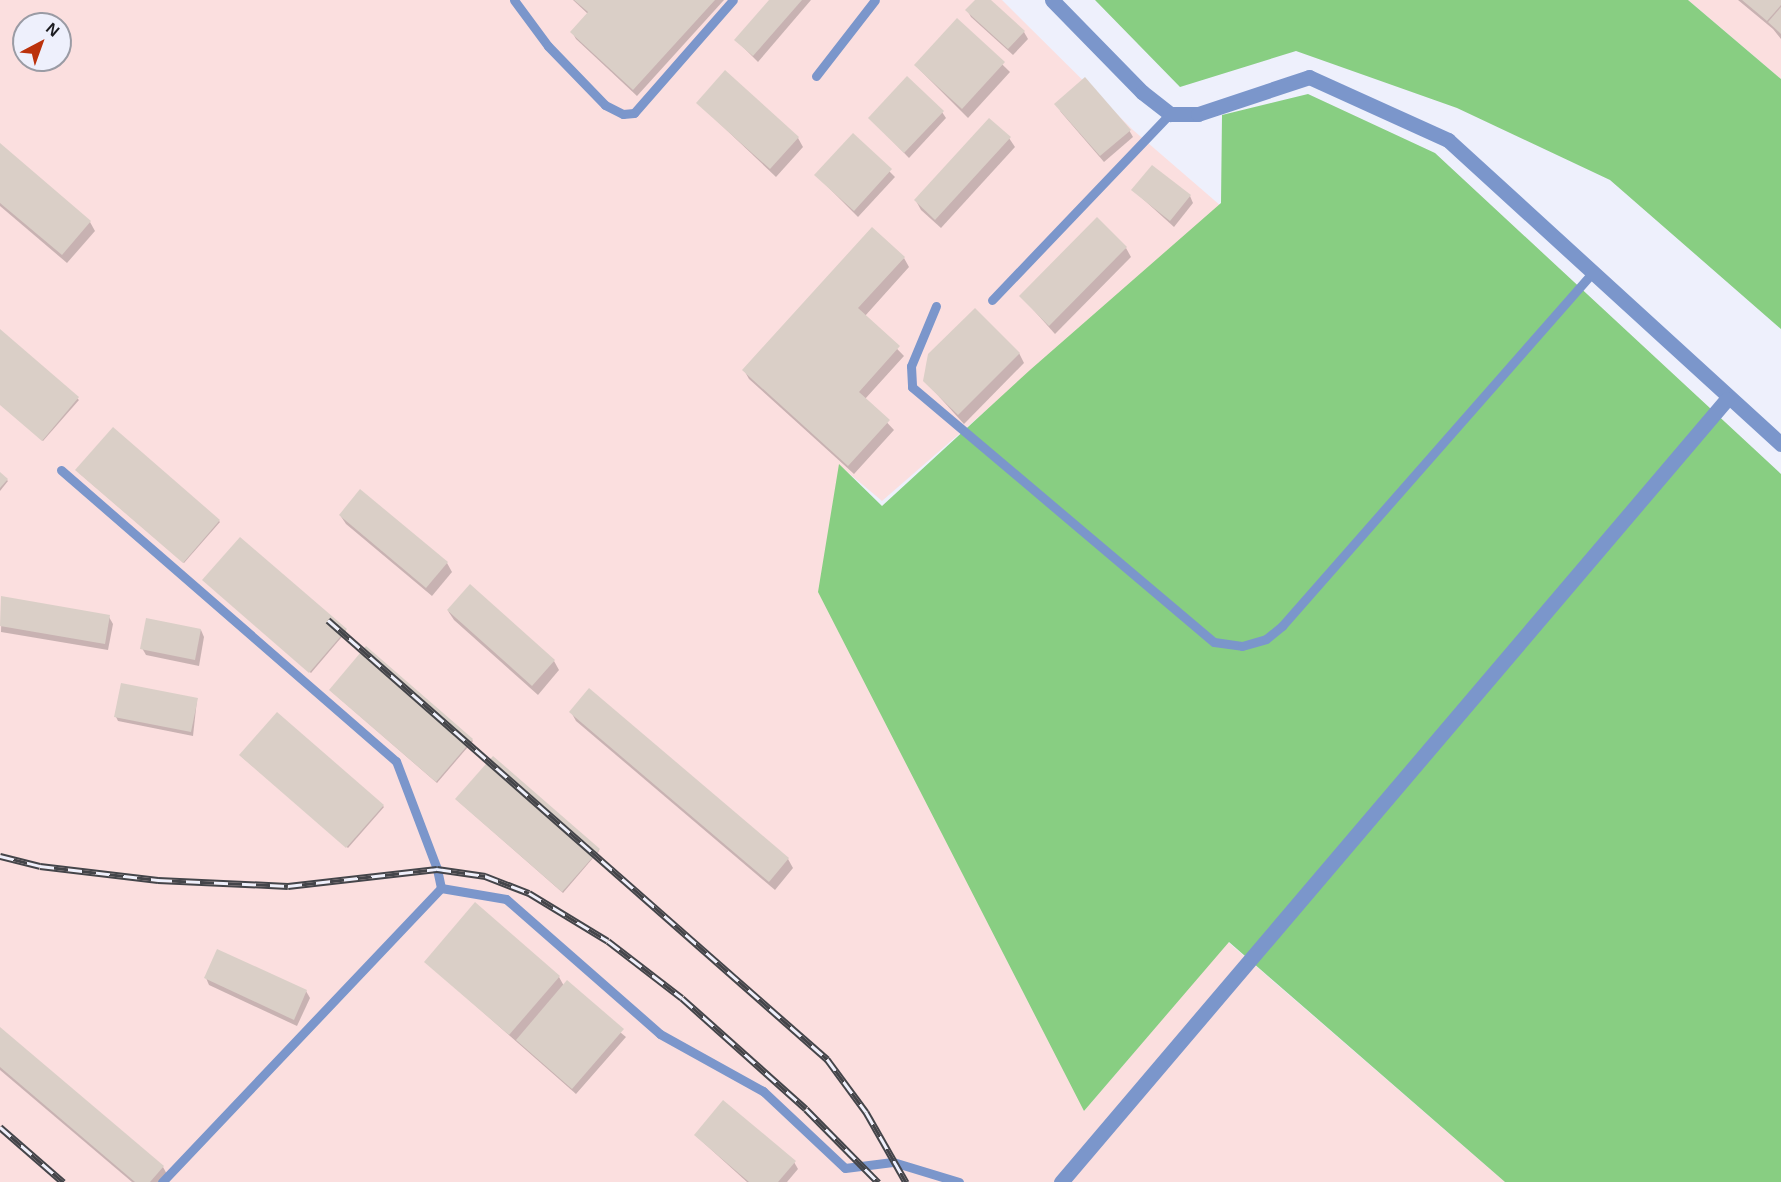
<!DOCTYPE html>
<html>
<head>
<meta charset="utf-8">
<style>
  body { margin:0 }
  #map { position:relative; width:1781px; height:1182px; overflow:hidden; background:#eef0fc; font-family:Arial,sans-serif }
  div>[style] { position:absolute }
  .industrial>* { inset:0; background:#fbdfdf }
  .forest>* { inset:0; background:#88ce82 }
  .shadow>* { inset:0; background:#0003 }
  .building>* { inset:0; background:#dacfc7 }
  .service>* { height:9px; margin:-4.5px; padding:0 4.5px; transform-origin:4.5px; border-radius:4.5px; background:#7b96cb }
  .minor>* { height:15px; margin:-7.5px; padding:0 7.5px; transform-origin:7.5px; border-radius:7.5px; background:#7b96cb }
  .rail>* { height:7px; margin-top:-3.5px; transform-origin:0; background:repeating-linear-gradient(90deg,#eef0fc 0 14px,#44454a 0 28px); box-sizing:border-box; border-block:2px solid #44454a }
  span { translate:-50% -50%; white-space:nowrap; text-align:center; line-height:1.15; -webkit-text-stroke:4.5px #eef0fc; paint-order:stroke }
  .north { position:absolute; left:12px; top:12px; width:60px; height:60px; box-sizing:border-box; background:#eef0fc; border:2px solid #9a9ba4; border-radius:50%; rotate:41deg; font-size:16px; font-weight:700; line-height:24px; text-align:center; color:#1c1c20 }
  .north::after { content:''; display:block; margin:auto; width:21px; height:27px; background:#bb310b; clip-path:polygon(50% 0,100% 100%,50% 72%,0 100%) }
</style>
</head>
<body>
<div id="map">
  <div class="industrial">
    <i style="clip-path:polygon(evenodd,0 0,1002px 0,1133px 130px,1221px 206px,882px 501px,839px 465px,1084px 1111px,1228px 942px,1505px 1182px,0 1182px,0 0,24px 24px,60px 24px,60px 60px,24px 60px,24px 24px)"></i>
    <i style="clip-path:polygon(1688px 0,1781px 0,1781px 79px)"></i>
  </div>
  <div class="forest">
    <i style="clip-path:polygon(1095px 0,1688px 0,1781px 79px,1781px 329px,1610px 180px,1457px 108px,1296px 51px,1180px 87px)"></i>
    <i style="clip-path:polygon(1308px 94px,1435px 153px,1781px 474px,1781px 1182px,1505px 1182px,1229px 942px,1084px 1111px,818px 592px,839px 464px,882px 506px,1030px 370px,1221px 203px,1222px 115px)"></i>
  </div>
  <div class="shadow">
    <i style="clip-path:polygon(573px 0,724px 0,637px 96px,576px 39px,572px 32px,588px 14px)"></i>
    <i style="clip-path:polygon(771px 0,811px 0,758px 62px,736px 40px)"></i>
    <i style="clip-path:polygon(977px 0,989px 0,1024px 32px,1028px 39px,1013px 55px,971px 17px,967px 10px)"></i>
    <i style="clip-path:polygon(1738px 0,1781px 0,1781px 39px,1773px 29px)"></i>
    <i style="clip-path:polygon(957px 20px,1010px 72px,968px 118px,916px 66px)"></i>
    <i style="clip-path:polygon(698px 103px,798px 138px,803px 147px,776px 177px)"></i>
    <i style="clip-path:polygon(1060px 111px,1129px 130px,1133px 137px,1104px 162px)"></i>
    <i style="clip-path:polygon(942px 112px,946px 118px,909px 158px,870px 118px)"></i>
    <i style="clip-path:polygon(853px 135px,895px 177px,858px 217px,816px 175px)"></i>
    <i style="clip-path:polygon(1009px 138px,1015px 147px,941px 228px,921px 210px,916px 201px)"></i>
    <i style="clip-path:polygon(0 145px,90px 222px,95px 231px,67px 263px,0 206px)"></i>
    <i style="clip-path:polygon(1133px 190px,1190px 196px,1193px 203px,1174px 227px)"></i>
    <i style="clip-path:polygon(1126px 248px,1131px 257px,1055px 334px,1021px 296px)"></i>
    <i style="clip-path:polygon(904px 258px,909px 267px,865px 316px,904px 356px,865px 399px,894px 430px,854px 474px,749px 379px,744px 370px)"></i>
    <i style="clip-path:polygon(0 331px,79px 400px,43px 441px,0 404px)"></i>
    <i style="clip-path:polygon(1019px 353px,1024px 363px,964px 424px,925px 381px)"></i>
    <i style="clip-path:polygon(78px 472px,219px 521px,220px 522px,184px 563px)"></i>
    <i style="clip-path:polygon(0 474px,8px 481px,0 491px)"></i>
    <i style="clip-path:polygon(340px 515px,447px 563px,452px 572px,432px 596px,346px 524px)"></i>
    <i style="clip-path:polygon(205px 581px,346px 630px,346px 632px,311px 673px)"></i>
    <i style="clip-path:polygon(2px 598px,109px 617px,113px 624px,108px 650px,1px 632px)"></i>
    <i style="clip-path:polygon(448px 611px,554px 661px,559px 670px,538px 695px,454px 620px)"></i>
    <i style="clip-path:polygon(201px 630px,204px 637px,199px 666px,146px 655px,142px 648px)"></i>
    <i style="clip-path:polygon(331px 691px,472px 740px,473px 741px,437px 783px)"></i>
    <i style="clip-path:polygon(197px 700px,193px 736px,118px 721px,116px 717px)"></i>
    <i style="clip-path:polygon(571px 712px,788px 859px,793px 868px,775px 890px,576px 721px)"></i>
    <i style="clip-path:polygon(242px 757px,383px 806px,384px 807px,348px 848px)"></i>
    <i style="clip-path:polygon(458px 801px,599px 850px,599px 851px,563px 893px)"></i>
    <i style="clip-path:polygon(426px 962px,559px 977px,564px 986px,626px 1037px,576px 1094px)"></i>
    <i style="clip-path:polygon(206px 978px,306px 991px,310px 998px,297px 1026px,209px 985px)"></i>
    <i style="clip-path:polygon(0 1029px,163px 1167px,168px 1176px,163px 1182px,132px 1182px,0 1070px)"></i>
    <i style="clip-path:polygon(695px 1135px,794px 1162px,798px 1169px,787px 1182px,747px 1182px)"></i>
  </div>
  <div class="building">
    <i style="clip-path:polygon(574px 0,715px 0,633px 90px,570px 32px,588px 12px)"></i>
    <i style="clip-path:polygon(769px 0,802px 0,753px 56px,734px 40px)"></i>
    <i style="clip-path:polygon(975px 0,991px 0,1025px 31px,1008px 49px,965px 10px)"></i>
    <i style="clip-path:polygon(1742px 0,1781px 0,1781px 5px,1767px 21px)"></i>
    <i style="clip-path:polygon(1781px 7px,1781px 34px,1768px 22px)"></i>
    <i style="clip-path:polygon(957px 18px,1005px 62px,962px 109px,914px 65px)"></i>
    <i style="clip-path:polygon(725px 70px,799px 137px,770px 169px,696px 103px)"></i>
    <i style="clip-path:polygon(907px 76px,944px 111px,904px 153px,868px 118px)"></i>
    <i style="clip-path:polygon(1085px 77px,1131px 130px,1100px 156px,1054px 104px)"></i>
    <i style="clip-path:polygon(989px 118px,1011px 137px,935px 220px,914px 200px)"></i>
    <i style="clip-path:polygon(853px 133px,892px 169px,854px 211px,814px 175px)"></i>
    <i style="clip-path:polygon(0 143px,91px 221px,62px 255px,0 203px)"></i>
    <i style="clip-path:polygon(1152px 165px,1191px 195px,1170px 221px,1131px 190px)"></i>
    <i style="clip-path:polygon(1097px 217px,1127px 247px,1049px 326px,1019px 296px)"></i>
    <i style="clip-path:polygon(872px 227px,905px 257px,858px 308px,900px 346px,859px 392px,890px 420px,848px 466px,742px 370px)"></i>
    <i style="clip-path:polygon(975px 308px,1020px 353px,958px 415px,923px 381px,928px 354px)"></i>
    <i style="clip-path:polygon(0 329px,79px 397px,42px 441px,0 405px)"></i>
    <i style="clip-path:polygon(113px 427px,220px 520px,183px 563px,75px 470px)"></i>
    <i style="clip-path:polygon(0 472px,8px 479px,0 488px)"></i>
    <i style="clip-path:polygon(360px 489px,448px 562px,426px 588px,339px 515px)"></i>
    <i style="clip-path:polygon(240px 537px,347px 629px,309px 673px,202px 580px)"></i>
    <i style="clip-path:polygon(470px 584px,555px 660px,532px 686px,447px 610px)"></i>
    <i style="clip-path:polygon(1px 596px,110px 615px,105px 644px,0 626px)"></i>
    <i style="clip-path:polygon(146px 618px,201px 629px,195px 660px,140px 649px)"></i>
    <i style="clip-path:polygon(366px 646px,473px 739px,436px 782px,329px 690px)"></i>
    <i style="clip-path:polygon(121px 683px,198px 698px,191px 732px,114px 717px)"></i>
    <i style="clip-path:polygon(589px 688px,789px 858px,769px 882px,569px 712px)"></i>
    <i style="clip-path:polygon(277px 712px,384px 805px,346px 848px,239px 755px)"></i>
    <i style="clip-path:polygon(493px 756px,600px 849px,562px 892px,455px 799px)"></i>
    <i style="clip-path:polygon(475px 902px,560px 976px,509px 1035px,424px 962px)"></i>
    <i style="clip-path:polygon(217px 949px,307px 990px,294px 1020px,204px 978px)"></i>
    <i style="clip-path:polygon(567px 980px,624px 1029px,572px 1089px,516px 1040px)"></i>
    <i style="clip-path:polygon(0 1027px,164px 1166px,150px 1182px,135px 1182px,0 1067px)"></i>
    <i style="clip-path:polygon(723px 1100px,796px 1161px,778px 1182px,749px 1182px,694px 1135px)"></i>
  </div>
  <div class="service">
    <i style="left:514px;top:0;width:57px;rotate:53.5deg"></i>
    <i style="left:548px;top:46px;width:82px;rotate:46deg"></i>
    <i style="left:605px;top:105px;width:20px;rotate:27deg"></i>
    <i style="left:623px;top:114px;width:11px;rotate:-5deg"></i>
    <i style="left:634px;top:113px;width:150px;rotate:-48.8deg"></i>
    <i style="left:816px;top:76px;width:96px;rotate:-52.2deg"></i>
    <i style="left:992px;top:300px;width:257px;rotate:-46.3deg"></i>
    <i style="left:936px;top:306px;width:65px;rotate:112.6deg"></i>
    <i style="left:911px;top:366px;width:21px;rotate:87deg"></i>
    <i style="left:912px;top:387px;width:395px;rotate:40.2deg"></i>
    <i style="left:1214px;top:642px;width:28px;rotate:8deg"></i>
    <i style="left:1242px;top:646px;width:25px;rotate:-16deg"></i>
    <i style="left:1266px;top:639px;width:21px;rotate:-39deg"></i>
    <i style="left:1282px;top:626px;width:470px;rotate:-48.7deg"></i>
    <i style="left:61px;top:470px;width:444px;rotate:41deg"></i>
    <i style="left:396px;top:761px;width:116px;rotate:69.2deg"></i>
    <i style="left:437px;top:869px;width:19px;rotate:78deg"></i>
    <i style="left:162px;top:1182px;width:405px;rotate:-46.5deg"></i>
    <i style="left:441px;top:888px;width:66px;rotate:9.6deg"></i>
    <i style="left:506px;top:899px;width:205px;rotate:41.2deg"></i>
    <i style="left:660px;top:1034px;width:118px;rotate:29deg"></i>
    <i style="left:763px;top:1091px;width:112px;rotate:43.2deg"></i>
    <i style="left:845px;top:1168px;width:48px;rotate:-7.1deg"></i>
    <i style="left:893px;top:1162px;width:69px;rotate:16.9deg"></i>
  </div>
  <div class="minor">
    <i style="left:1052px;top:0;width:129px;rotate:45.6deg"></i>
    <i style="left:1142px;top:92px;width:36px;rotate:38deg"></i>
    <i style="left:1170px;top:114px;width:28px"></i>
    <i style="left:1198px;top:114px;width:117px;rotate:-18.4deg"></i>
    <i style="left:1309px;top:77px;width:153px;rotate:24.4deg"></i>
    <i style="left:1448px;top:140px;width:451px;rotate:42.4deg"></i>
    <i style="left:1061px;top:1182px;width:1028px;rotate:-49.62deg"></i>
  </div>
  <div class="rail">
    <i style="left:328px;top:620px;width:665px;rotate:41.34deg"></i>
    <i style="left:827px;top:1059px;width:66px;rotate:53.7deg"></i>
    <i style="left:866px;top:1112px;width:81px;rotate:60.3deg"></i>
    <i style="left:0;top:856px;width:41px;rotate:14deg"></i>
    <i style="left:40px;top:866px;width:119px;rotate:6.8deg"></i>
    <i style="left:158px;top:880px;width:130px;rotate:2.6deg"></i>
    <i style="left:288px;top:886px;width:150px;rotate:-6.5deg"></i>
    <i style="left:437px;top:869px;width:49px;rotate:8.3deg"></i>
    <i style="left:485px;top:876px;width:47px;rotate:21.1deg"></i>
    <i style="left:529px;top:893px;width:92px;rotate:31.3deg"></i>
    <i style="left:608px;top:941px;width:93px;rotate:37.6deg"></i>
    <i style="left:682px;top:998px;width:166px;rotate:41.8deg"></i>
    <i style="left:806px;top:1109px;width:103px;rotate:45.4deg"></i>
    <i style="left:0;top:1127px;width:84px;rotate:41.1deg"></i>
  </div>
  <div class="north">N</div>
</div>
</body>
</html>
